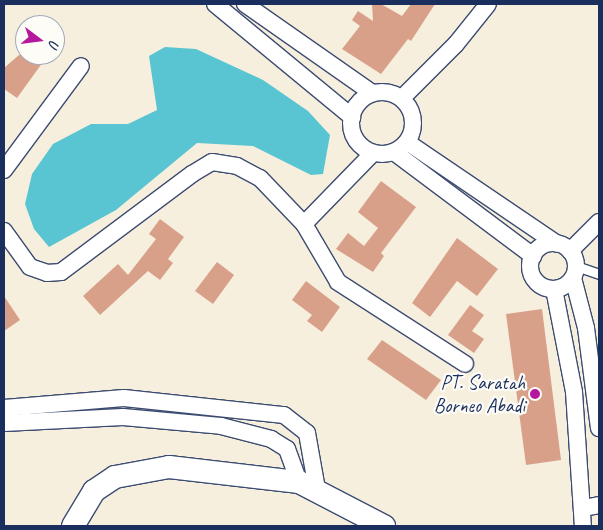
<!DOCTYPE html>
<html>
<head>
<meta charset="utf-8">
<style>
  body { margin:0 }
  #map { position:relative; width:603px; height:530px; overflow:hidden; background:#f6efdd; font-family:Caveat,sans-serif }
  div>[style] { position:absolute }
  .water>* { inset:0; background:#59c5d2 }
  .building>* { inset:0; background:#d9a089 }
  .roads { filter:drop-shadow(1px 0 #3c4c71) drop-shadow(-1px 0 #3c4c71) drop-shadow(0 1px #3c4c71) drop-shadow(0 -1px #3c4c71) }
  .lane>* { height:9px; margin:-4.5px; padding:0 4.5px; transform-origin:4.5px; border-radius:4.5px; background:#fff }
  .street>* { height:16px; margin:-8px; padding:0 8px; transform-origin:8px; border-radius:8px; background:#fff }
  .street>.ring { margin:-8px; padding:0; box-sizing:content-box; background:none; border:16px solid #fff; border-radius:50% }
  .secondary>* { height:22px; margin:-11px; padding:0 11px; transform-origin:11px; border-radius:11px; background:#fff }
  .dots>* { width:14px; height:14px; translate:-50% -50%; box-sizing:border-box; border:2px solid #fdfcf7; border-radius:50% }
  span { translate:-50% -50%; white-space:nowrap; text-align:center; line-height:1.15; -webkit-text-stroke:4.5px #fdfcf7; paint-order:stroke }
  .poi-label { font-size:20px; color:#1b2f5e }
  .right { translate:-100% -50%; text-align:right }
  .frame { position:absolute; inset:0; border:5px solid #1b2f5e; pointer-events:none }
  .north { position:absolute; left:15px; top:15px; width:50px; height:50px; box-sizing:border-box; background:#fdfcf7; border:1px solid #a3aaba; border-radius:50%; rotate:105deg; font-size:14px; font-weight:700; line-height:20px; text-align:center; color:#1b2f5e }
  .north::after { content:''; display:block; margin:auto; width:18px; height:22px; background:#b5179e; clip-path:polygon(50% 0,100% 100%,50% 72%,0 100%) }
</style>
</head>
<body>
<div id="map">
  <div class="water">
    <i style="clip-path:polygon(165px 47px,196px 49px,263px 80px,308px 111px,330px 135px,323px 174px,311px 175px,253px 146px,197px 143px,116px 210px,49px 247px,34px 229px,25px 204px,32px 174px,53px 144px,91px 124px,128px 124px,157px 110px,149px 56px)"></i>
  </div>
  <div class="building">
    <i style="clip-path:polygon(372px 4px,381px 4px,402px 16px,411px 4px,435px 4px,411px 41px,408px 39px,381px 74px,342px 49px,360px 26px,352px 20px,358px 11px,373px 21px)"></i>
    <i style="clip-path:polygon(19px 55px,48px 55px,17px 98px,4px 89px,4px 68px)"></i>
    <i style="clip-path:polygon(381px 181px,416px 207px,381px 253px,384px 256px,373px 272px,336px 249px,348px 233px,364px 246px,378px 228px,358px 212px)"></i>
    <i style="clip-path:polygon(160px 219px,184px 237px,168px 259px,173px 263px,160px 280px,148px 271px,100px 315px,83px 296px,118px 264px,128px 275px,156px 239px,149px 234px)"></i>
    <i style="clip-path:polygon(457px 238px,498px 269px,477px 296px,457px 281px,430px 317px,412px 303px)"></i>
    <i style="clip-path:polygon(217px 262px,234px 275px,213px 304px,195px 291px)"></i>
    <i style="clip-path:polygon(306px 281px,340px 307px,322px 332px,307px 321px,312px 315px,292px 300px)"></i>
    <i style="clip-path:polygon(4px 296px,20px 320px,4px 331px)"></i>
    <i style="clip-path:polygon(470px 305px,484px 315px,472px 331px,484px 339px,474px 353px,448px 335px)"></i>
    <i style="clip-path:polygon(542px 309px,561px 460px,526px 465px,506px 314px)"></i>
    <i style="clip-path:polygon(382px 340px,441px 380px,426px 400px,367px 359px)"></i>
  </div>
  <div class="roads">
    <div class="lane">
      <i style="left:576px;top:266px;width:24px;rotate:19deg"></i>
    </div>
    <div class="street">
      <i style="left:215px;top:4px;width:178px;rotate:39.5deg"></i>
      <i style="left:245px;top:4px;width:155px;rotate:35deg"></i>
      <i class="ring" style="left:351px;top:92px;width:46px;height:46px"></i>
      <i style="left:402px;top:98px;width:76px;rotate:-45deg"></i>
      <i style="left:456px;top:44px;width:51px;rotate:-51.3deg"></i>
      <i style="left:407px;top:142px;width:181px;rotate:34.2deg"></i>
      <i style="left:394px;top:152px;width:174px;rotate:36.8deg"></i>
      <i style="left:4px;top:170px;width:129px;rotate:-53.5deg"></i>
      <i style="left:304px;top:224px;width:99px;rotate:-45.8deg"></i>
      <i style="left:4px;top:231px;width:44px;rotate:54.2deg"></i>
      <i style="left:30px;top:267px;width:18px;rotate:19deg"></i>
      <i style="left:47px;top:273px;width:14px;rotate:-4deg"></i>
      <i style="left:61px;top:272px;width:164px;rotate:-36.8deg"></i>
      <i style="left:192px;top:174px;width:23px;rotate:-31deg"></i>
      <i style="left:212px;top:162px;width:25px;rotate:9deg"></i>
      <i style="left:237px;top:166px;width:26px;rotate:28deg"></i>
      <i style="left:260px;top:178px;width:64px;rotate:46.3deg"></i>
      <i style="left:304px;top:224px;width:67px;rotate:59.6deg"></i>
      <i style="left:338px;top:282px;width:151px;rotate:32.8deg"></i>
      <i class="ring" style="left:530px;top:243px;width:30px;height:30px"></i>
      <i style="left:570px;top:251px;width:41px;rotate:-45deg"></i>
      <i style="left:573px;top:278px;width:52px;rotate:75.4deg"></i>
      <i style="left:586px;top:328px;width:101px;rotate:82.6deg"></i>
      <i style="left:554px;top:289px;width:105px;rotate:79deg"></i>
      <i style="left:574px;top:392px;width:134px;rotate:86.2deg"></i>
      <i style="left:4px;top:408px;width:120px;rotate:-4.8deg"></i>
      <i style="left:124px;top:398px;width:161px;rotate:6.1deg"></i>
      <i style="left:284px;top:415px;width:29px;rotate:38deg"></i>
      <i style="left:307px;top:433px;width:57px;rotate:79.9deg"></i>
      <i style="left:4px;top:423px;width:119px;rotate:-2.9deg"></i>
      <i style="left:123px;top:417px;width:98px;rotate:5.2deg"></i>
      <i style="left:221px;top:426px;width:52px;rotate:14.6deg"></i>
      <i style="left:271px;top:439px;width:19px;rotate:32deg"></i>
      <i style="left:287px;top:449px;width:35px;rotate:70deg"></i>
      <i style="left:584px;top:508px;width:15px;rotate:-11deg"></i>
    </div>
    <div class="secondary">
      <i style="left:73px;top:526px;width:41px;rotate:-59deg"></i>
      <i style="left:94px;top:491px;width:25px;rotate:-34deg"></i>
      <i style="left:115px;top:477px;width:55px;rotate:-10.5deg"></i>
      <i style="left:169px;top:467px;width:131px;rotate:6.6deg"></i>
      <i style="left:299px;top:482px;width:96px;rotate:27.4deg"></i>
    </div>
  </div>
  <div class="dots">
    <i style="left:535px;top:394px;background:#b5179e"></i>
  </div>
  <div class="poi-label">
    <span class="right" style="left:525px;top:394px">PT. Saratah<br>Borneo Abadi</span>
  </div>
  <div class="frame"></div>
  <div class="north">U</div>
</div>
</body>
</html>
